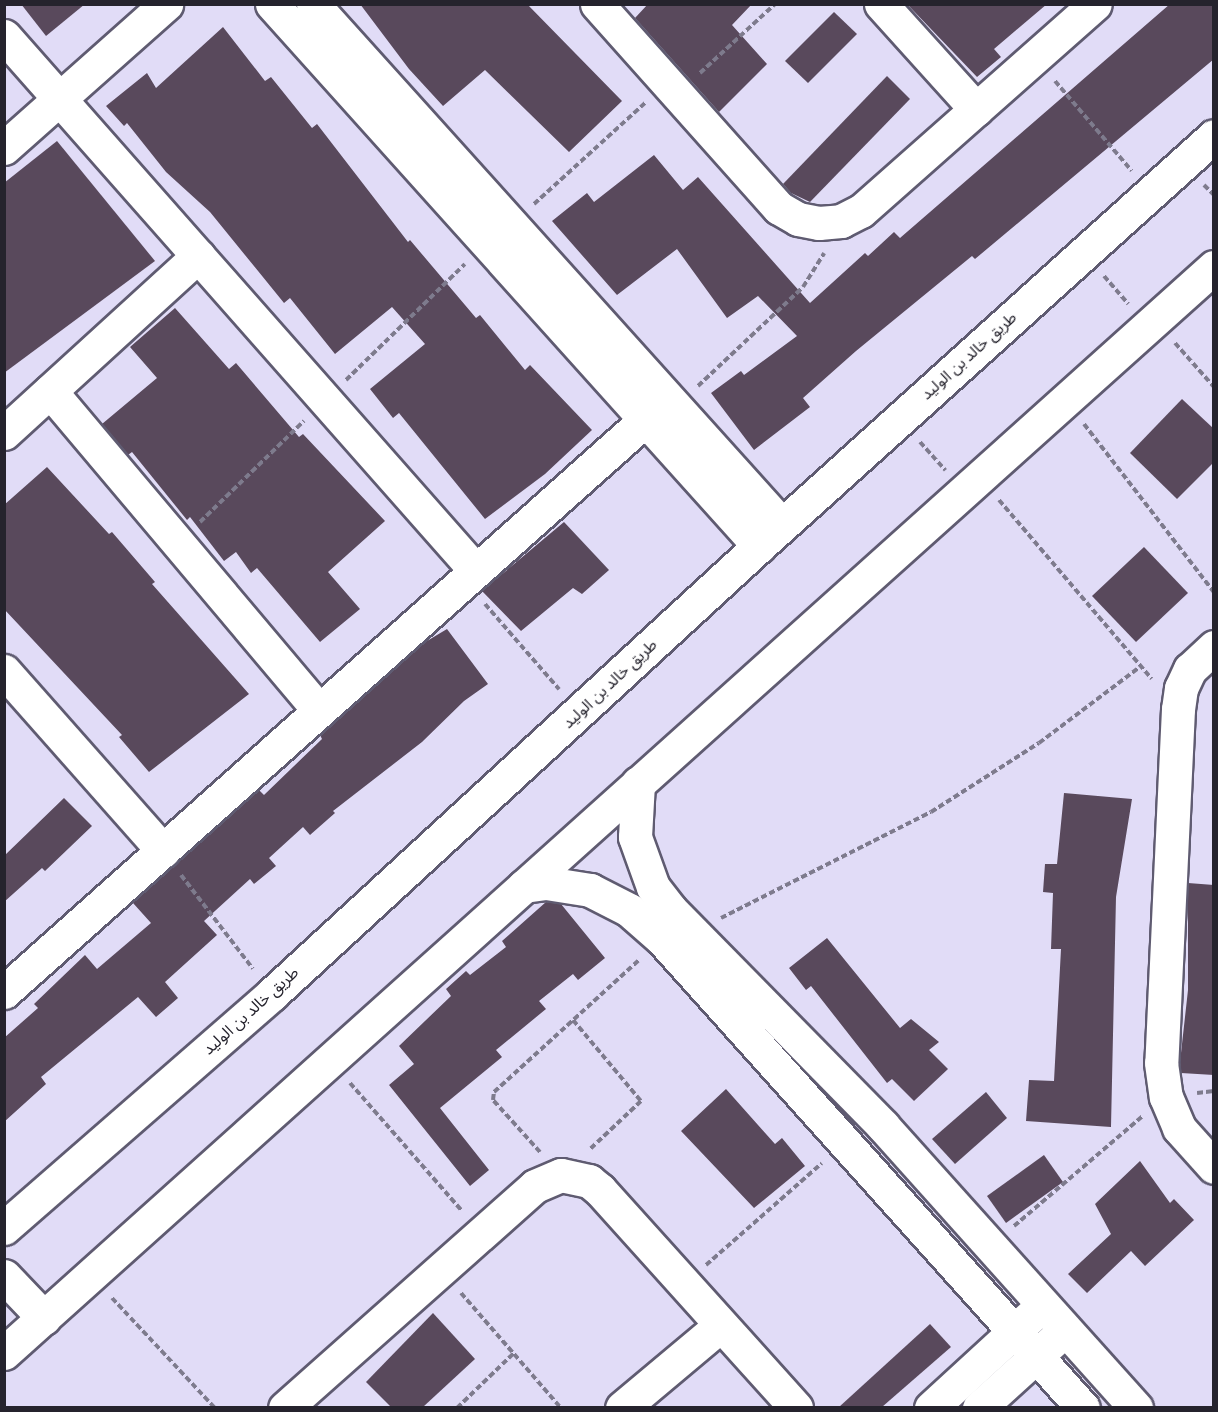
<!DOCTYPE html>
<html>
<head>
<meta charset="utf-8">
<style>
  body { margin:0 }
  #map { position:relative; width:1218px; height:1412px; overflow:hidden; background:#e1dcf7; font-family:Cabin,"Noto Sans Arabic",sans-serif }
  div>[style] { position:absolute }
  .building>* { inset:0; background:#59495c }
  .path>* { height:4px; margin-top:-2px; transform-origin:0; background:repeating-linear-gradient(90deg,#7e7b8d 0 6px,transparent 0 9px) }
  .roads { filter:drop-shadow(2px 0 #5f5b71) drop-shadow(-2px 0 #5f5b71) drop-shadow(0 2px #5f5b71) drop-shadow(0 -2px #5f5b71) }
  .minor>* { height:33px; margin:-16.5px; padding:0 16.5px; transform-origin:16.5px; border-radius:16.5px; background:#fff }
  span { translate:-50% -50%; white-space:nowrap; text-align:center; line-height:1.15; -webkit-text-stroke:6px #fff; paint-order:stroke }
  .street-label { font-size:16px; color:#25232d }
  .frame { position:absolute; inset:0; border:6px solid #25232d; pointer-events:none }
</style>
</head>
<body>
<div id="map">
  <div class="building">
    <i style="clip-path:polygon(21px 4px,85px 4px,46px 36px)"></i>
    <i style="clip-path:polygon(360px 4px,527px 4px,622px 101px,569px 152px,485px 70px,443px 106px,409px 69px)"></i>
    <i style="clip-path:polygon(648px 4px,752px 4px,732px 25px,767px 64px,719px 112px,635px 18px)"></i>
    <i style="clip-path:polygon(907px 4px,1047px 4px,994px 49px,1001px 57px,977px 77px)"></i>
    <i style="clip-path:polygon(1170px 4px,1214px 4px,1214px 59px,975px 259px,972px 256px,856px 351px,803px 398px,810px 407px,754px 450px,711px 393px,741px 371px,744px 375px,797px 336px,758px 296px,727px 318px,677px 249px,617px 295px,552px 221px,587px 193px,594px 202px,654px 155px,683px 190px,698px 177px,810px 303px,865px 253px,868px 256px,894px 232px,900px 238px)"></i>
    <i style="clip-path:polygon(834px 12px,857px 34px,808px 83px,785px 61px)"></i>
    <i style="clip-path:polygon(223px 27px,265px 81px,271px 77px,312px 128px,317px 124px,408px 242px,410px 240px,476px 318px,480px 315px,525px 370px,530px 365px,592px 430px,545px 474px,485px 519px,399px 413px,393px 418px,370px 389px,425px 344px,392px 307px,335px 354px,290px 298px,284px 303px,210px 212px,166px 172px,127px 123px,124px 126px,106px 106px,147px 73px,156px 88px)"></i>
    <i style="clip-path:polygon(887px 76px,910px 99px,810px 202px,791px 193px,783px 184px)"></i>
    <i style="clip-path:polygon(57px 141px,155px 261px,4px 373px,4px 183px)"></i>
    <i style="clip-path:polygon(175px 308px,229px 369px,236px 363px,299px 437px,303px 434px,385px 521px,328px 572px,360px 609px,320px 642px,257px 568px,251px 573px,236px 552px,224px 561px,190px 517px,187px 520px,132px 452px,128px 455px,102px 424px,157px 378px,130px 347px)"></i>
    <i style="clip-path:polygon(1182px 399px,1214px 429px,1214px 462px,1177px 499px,1130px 453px)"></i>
    <i style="clip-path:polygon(47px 467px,109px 534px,112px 532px,155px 582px,152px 584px,249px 694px,149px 772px,119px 737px,122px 735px,4px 609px,4px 505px)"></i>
    <i style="clip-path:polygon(564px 522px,609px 570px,582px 594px,573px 588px,521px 631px,482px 591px)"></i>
    <i style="clip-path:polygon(1144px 547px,1188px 593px,1136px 642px,1092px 596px)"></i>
    <i style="clip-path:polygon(447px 629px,488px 684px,464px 701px,422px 742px,333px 811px,335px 813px,310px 835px,303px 827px,269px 858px,276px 866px,254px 884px,250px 879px,204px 921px,217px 935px,165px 982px,178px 998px,156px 1017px,138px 997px,41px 1077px,46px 1084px,4px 1122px,4px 1038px,38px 1008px,34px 1004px,85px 955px,97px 969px,151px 923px,133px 903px,259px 790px,264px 795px,322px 739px,320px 735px,422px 644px)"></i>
    <i style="clip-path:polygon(1064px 793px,1132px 799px,1116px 897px,1111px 1127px,1026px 1121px,1029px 1080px,1054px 1081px,1061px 949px,1051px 949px,1053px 893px,1043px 892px,1045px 864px,1057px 864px)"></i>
    <i style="clip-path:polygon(64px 798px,92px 826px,45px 871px,42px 868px,4px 902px,4px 856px)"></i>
    <i style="clip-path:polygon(1188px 883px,1214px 885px,1214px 1075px,1181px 1073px,1180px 1062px,1188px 990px)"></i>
    <i style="clip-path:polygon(546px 902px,561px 904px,605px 958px,578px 980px,573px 974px,539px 1001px,546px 1009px,496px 1050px,502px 1057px,440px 1108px,489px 1170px,470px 1186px,389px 1085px,414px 1064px,399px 1046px,451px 996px,446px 989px,466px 971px,470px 975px,506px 947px,502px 941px)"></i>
    <i style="clip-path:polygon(827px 938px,900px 1028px,911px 1019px,939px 1042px,929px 1050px,948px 1069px,914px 1101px,892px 1079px,887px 1083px,811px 986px,806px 990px,789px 968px)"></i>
    <i style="clip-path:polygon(726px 1089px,775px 1144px,782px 1138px,805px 1166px,754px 1208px,681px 1131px)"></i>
    <i style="clip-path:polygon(986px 1092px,1007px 1118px,955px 1164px,932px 1139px)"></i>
    <i style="clip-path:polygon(1044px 1155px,1063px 1182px,1006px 1223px,987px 1196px)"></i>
    <i style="clip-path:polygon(1140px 1161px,1170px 1203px,1174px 1199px,1194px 1220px,1145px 1266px,1131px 1251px,1087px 1293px,1068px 1274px,1111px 1234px,1095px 1204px)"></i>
    <i style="clip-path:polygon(433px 1313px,475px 1359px,423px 1407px,391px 1407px,366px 1382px)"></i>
    <i style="clip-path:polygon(930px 1324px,951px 1347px,882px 1407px,839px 1407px)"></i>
  </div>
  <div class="path">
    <i style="left:700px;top:73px;width:102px;rotate:-42.6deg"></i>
    <i style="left:1055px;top:81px;width:118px;rotate:49.5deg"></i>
    <i style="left:1204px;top:185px;width:14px;rotate:45deg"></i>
    <i style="left:534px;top:204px;width:151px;rotate:-42.3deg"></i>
    <i style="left:1104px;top:276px;width:37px;rotate:49deg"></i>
    <i style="left:1175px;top:343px;width:59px;rotate:48.4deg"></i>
    <i style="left:346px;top:380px;width:166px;rotate:-44.3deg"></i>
    <i style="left:698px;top:386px;width:144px;rotate:-43.3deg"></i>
    <i style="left:803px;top:287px;width:40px;rotate:-58deg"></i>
    <i style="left:1084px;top:424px;width:212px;rotate:52.3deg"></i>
    <i style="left:920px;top:442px;width:38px;rotate:48deg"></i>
    <i style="left:999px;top:500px;width:235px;rotate:49.5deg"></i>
    <i style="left:200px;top:522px;width:145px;rotate:-44.2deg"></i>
    <i style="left:485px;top:604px;width:113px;rotate:49deg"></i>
    <i style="left:181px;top:875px;width:118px;rotate:52.5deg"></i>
    <i style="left:721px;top:918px;width:235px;rotate:-26.8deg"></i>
    <i style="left:931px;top:812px;width:128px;rotate:-32.6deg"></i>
    <i style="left:1039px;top:743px;width:128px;rotate:-37deg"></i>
    <i style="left:573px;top:1020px;width:106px;rotate:50deg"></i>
    <i style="left:641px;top:1101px;width:71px;rotate:136.7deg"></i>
    <i style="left:350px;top:1083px;width:170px;rotate:48.8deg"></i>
    <i style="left:1197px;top:1093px;width:17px;rotate:-7deg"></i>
    <i style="left:540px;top:1152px;width:70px;rotate:-132.1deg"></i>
    <i style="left:493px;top:1100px;width:8px;rotate:-83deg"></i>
    <i style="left:494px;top:1092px;width:196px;rotate:-42.3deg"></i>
    <i style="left:1014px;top:1226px;width:170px;rotate:-40.5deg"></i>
    <i style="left:706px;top:1265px;width:154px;rotate:-41.3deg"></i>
    <i style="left:461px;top:1293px;width:152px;rotate:49deg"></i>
    <i style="left:112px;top:1298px;width:151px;rotate:46.9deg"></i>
    <i style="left:457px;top:1408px;width:79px;rotate:-44deg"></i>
  </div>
  <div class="roads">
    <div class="minor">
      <i style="left:272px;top:4px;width:729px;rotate:48.06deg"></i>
      <i style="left:313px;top:4px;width:701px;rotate:48.01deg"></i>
      <i style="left:597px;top:4px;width:273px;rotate:48.3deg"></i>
      <i style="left:779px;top:208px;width:22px;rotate:30deg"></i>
      <i style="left:798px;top:219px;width:21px;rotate:11deg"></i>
      <i style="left:819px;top:223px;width:22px;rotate:-5deg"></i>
      <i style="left:841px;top:221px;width:22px;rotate:-27deg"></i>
      <i style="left:861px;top:211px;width:312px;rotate:-41.5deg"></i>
      <i style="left:881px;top:4px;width:142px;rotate:47.9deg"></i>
      <i style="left:4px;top:36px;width:713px;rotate:48.58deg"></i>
      <i style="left:4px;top:148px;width:217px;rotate:-41.6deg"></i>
      <i style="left:50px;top:391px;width:418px;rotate:49.9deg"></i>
      <i style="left:4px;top:433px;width:263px;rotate:-42.4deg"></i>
      <i style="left:1214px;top:647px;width:33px;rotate:137deg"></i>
      <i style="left:1190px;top:669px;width:21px;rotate:115deg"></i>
      <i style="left:1181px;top:688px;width:21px;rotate:98deg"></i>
      <i style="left:1178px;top:709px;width:354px;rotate:92.7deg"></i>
      <i style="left:1161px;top:1063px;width:34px;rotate:82deg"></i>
      <i style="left:1166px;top:1097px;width:34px;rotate:67deg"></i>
      <i style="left:1179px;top:1128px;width:52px;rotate:48.1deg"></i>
      <i style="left:4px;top:671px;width:240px;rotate:48.5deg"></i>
      <i style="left:638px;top:783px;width:54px;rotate:93.2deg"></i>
      <i style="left:635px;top:837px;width:53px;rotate:70.2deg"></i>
      <i style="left:653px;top:887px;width:28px;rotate:52deg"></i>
      <i style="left:670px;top:909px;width:304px;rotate:45.5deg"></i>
      <i style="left:883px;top:1126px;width:379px;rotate:48.1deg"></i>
      <i style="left:524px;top:886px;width:22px;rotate:-8deg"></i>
      <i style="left:546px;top:883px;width:45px;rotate:9deg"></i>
      <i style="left:590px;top:890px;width:44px;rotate:27.1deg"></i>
      <i style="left:629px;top:910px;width:44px;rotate:41.3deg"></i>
      <i style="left:662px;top:939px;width:630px;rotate:48.09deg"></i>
      <i style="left:4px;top:992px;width:859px;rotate:-41.74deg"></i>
      <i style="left:4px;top:1228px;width:356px;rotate:-41.1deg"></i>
      <i style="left:272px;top:994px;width:662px;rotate:-42.61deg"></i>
      <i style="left:759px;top:546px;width:612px;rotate:-42.02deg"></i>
      <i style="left:4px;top:1276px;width:58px;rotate:46.4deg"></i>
      <i style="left:4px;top:1353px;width:1626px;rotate:-41.91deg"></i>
      <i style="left:285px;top:1408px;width:334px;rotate:-41.6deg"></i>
      <i style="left:535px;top:1186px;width:28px;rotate:-23deg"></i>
      <i style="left:561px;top:1175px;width:29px;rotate:12deg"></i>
      <i style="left:589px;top:1181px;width:14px;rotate:39deg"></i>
      <i style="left:600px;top:1190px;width:293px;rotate:48deg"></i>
      <i style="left:622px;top:1408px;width:129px;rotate:-40deg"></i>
      <i style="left:931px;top:1408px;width:136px;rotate:-42.6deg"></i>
      <i style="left:979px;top:1408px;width:100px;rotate:-42.2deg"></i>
    </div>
  </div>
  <div class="street-label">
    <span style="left:969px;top:356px;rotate:-42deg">طريق خالد بن الوليد</span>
    <span style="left:610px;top:684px;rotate:-43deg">طريق خالد بن الوليد</span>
    <span style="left:251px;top:1011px;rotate:-42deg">طريق خالد بن الوليد</span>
  </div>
  <div class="frame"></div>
</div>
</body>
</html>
